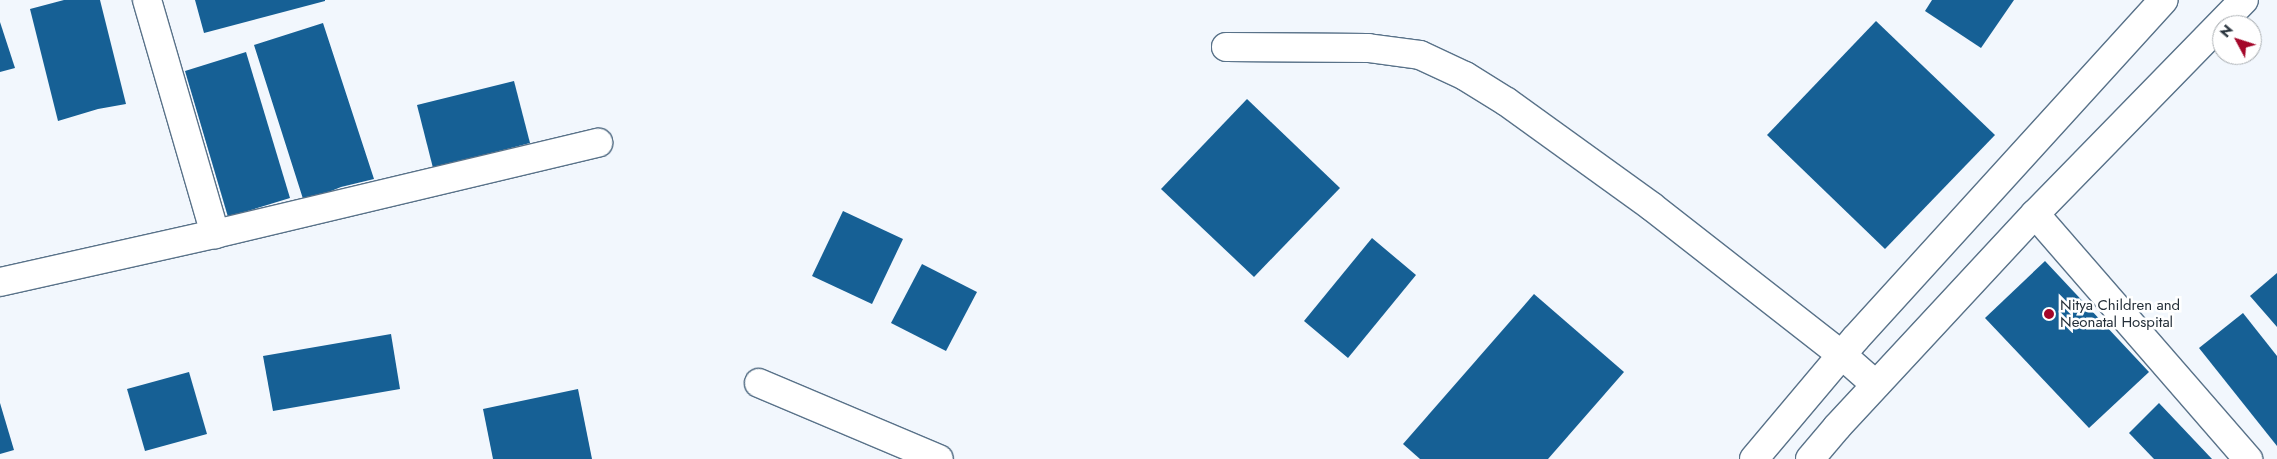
<!DOCTYPE html>
<html>
<head>
<meta charset="utf-8">
<style>
  body { margin:0 }
  #map { position:relative; width:2277px; height:459px; overflow:hidden; background:#f2f7fd; font-family:Jost,sans-serif }
  div>[style] { position:absolute }
  .building>* { inset:0; background:#166095 }
  .roads { filter:drop-shadow(1px 0 #597289) drop-shadow(-1px 0 #597289) drop-shadow(0 1px #597289) drop-shadow(0 -1px #597289) }
  .minor>* { height:28px; margin:-14px; padding:0 14px; transform-origin:14px; border-radius:14px; background:#fff }
  .major>* { height:28px; margin:-14px; padding:0 14px; transform-origin:14px; border-radius:14px; background:#fff }
  .dots>* { width:14px; height:14px; translate:-50% -50%; box-sizing:border-box; border:2px solid #fff; border-radius:50% }
  span { translate:-50% -50%; white-space:nowrap; text-align:center; line-height:1.15; -webkit-text-stroke:5px #fff; paint-order:stroke }
  .poi-label { font-size:15px; color:#242f39 }
  .left { translate:0 -50%; text-align:left }
  .north { position:absolute; left:2212px; top:15px; width:50px; height:50px; box-sizing:border-box; background:#fff; border:1px solid #a7acb0; border-radius:50%; rotate:310deg; font-size:14px; font-weight:700; line-height:20px; text-align:center; color:#242f39 }
  .north::after { content:''; display:block; margin:auto; width:18px; height:22px; background:#a4072a; clip-path:polygon(50% 0,100% 100%,50% 72%,0 100%) }
</style>
</head>
<body>
<div id="map">
  <div class="building">
    <i style="clip-path:polygon(64px 0,100px 0,126px 104px,98px 109px,58px 121px,30px 9px)"></i>
    <i style="clip-path:polygon(195px 0,325px 0,325px 1px,204px 33px)"></i>
    <i style="clip-path:polygon(1932px 0,2014px 0,1981px 48px,1925px 11px)"></i>
    <i style="clip-path:polygon(1876px 21px,1995px 135px,1885px 249px,1767px 135px)"></i>
    <i style="clip-path:polygon(0 22px,15px 68px,0 72px)"></i>
    <i style="clip-path:polygon(323px 23px,374px 179px,341px 187px,304px 202px,254px 45px)"></i>
    <i style="clip-path:polygon(246px 52px,290px 198px,228px 217px,185px 71px)"></i>
    <i style="clip-path:polygon(514px 81px,530px 143px,433px 168px,417px 105px)"></i>
    <i style="clip-path:polygon(1247px 99px,1340px 188px,1254px 277px,1161px 189px)"></i>
    <i style="clip-path:polygon(843px 211px,903px 239px,872px 304px,812px 276px)"></i>
    <i style="clip-path:polygon(1372px 238px,1416px 275px,1348px 358px,1304px 321px)"></i>
    <i style="clip-path:polygon(2045px 261px,2149px 372px,2089px 428px,1985px 318px)"></i>
    <i style="clip-path:polygon(922px 264px,977px 292px,946px 351px,891px 323px)"></i>
    <i style="clip-path:polygon(2277px 273px,2277px 327px,2250px 296px)"></i>
    <i style="clip-path:polygon(1534px 294px,1624px 372px,1548px 459px,1420px 459px,1403px 444px)"></i>
    <i style="clip-path:polygon(2243px 313px,2277px 356px,2277px 446px,2199px 348px)"></i>
    <i style="clip-path:polygon(391px 334px,400px 389px,273px 411px,263px 356px)"></i>
    <i style="clip-path:polygon(189px 372px,207px 434px,145px 451px,127px 389px)"></i>
    <i style="clip-path:polygon(578px 389px,592px 459px,493px 459px,483px 409px)"></i>
    <i style="clip-path:polygon(0 403px,14px 450px,0 454px)"></i>
    <i style="clip-path:polygon(2159px 403px,2212px 459px,2154px 459px,2129px 433px)"></i>
  </div>
  <div class="roads">
    <div class="minor">
      <i style="left:147px;top:0;width:244px;rotate:73.8deg"></i>
      <i style="left:1226px;top:47px;width:142px;rotate:0.4deg"></i>
      <i style="left:1368px;top:48px;width:52px;rotate:7.7deg"></i>
      <i style="left:1420px;top:55px;width:50px;rotate:25deg"></i>
      <i style="left:1465px;top:76px;width:49px;rotate:31.8deg"></i>
      <i style="left:1507px;top:102px;width:178px;rotate:35.8deg"></i>
      <i style="left:1651px;top:206px;width:242px;rotate:38deg"></i>
      <i style="left:1842px;top:355px;width:45px;rotate:41.4deg"></i>
      <i style="left:2035px;top:214px;width:325px;rotate:49deg"></i>
      <i style="left:0;top:282px;width:220px;rotate:-12.6deg"></i>
      <i style="left:215px;top:234px;width:394px;rotate:-13.4deg"></i>
      <i style="left:759px;top:383px;width:195px;rotate:22.9deg"></i>
    </div>
    <div class="major">
      <i style="left:1754px;top:459px;width:158px;rotate:-49.9deg"></i>
      <i style="left:1856px;top:338px;width:457px;rotate:-47.7deg"></i>
      <i style="left:1810px;top:459px;width:42px;rotate:-49.8deg"></i>
      <i style="left:1837px;top:427px;width:291px;rotate:-47.1deg"></i>
      <i style="left:2035px;top:214px;width:299px;rotate:-45.7deg"></i>
    </div>
  </div>
  <div class="dots">
    <i style="left:2049px;top:314px;background:#a4072a"></i>
  </div>
  <div class="poi-label">
    <span class="left" style="left:2060px;top:314px">Nitya Children and<br>Neonatal Hospital</span>
  </div>
  <div class="north">N</div>
</div>
</body>
</html>
